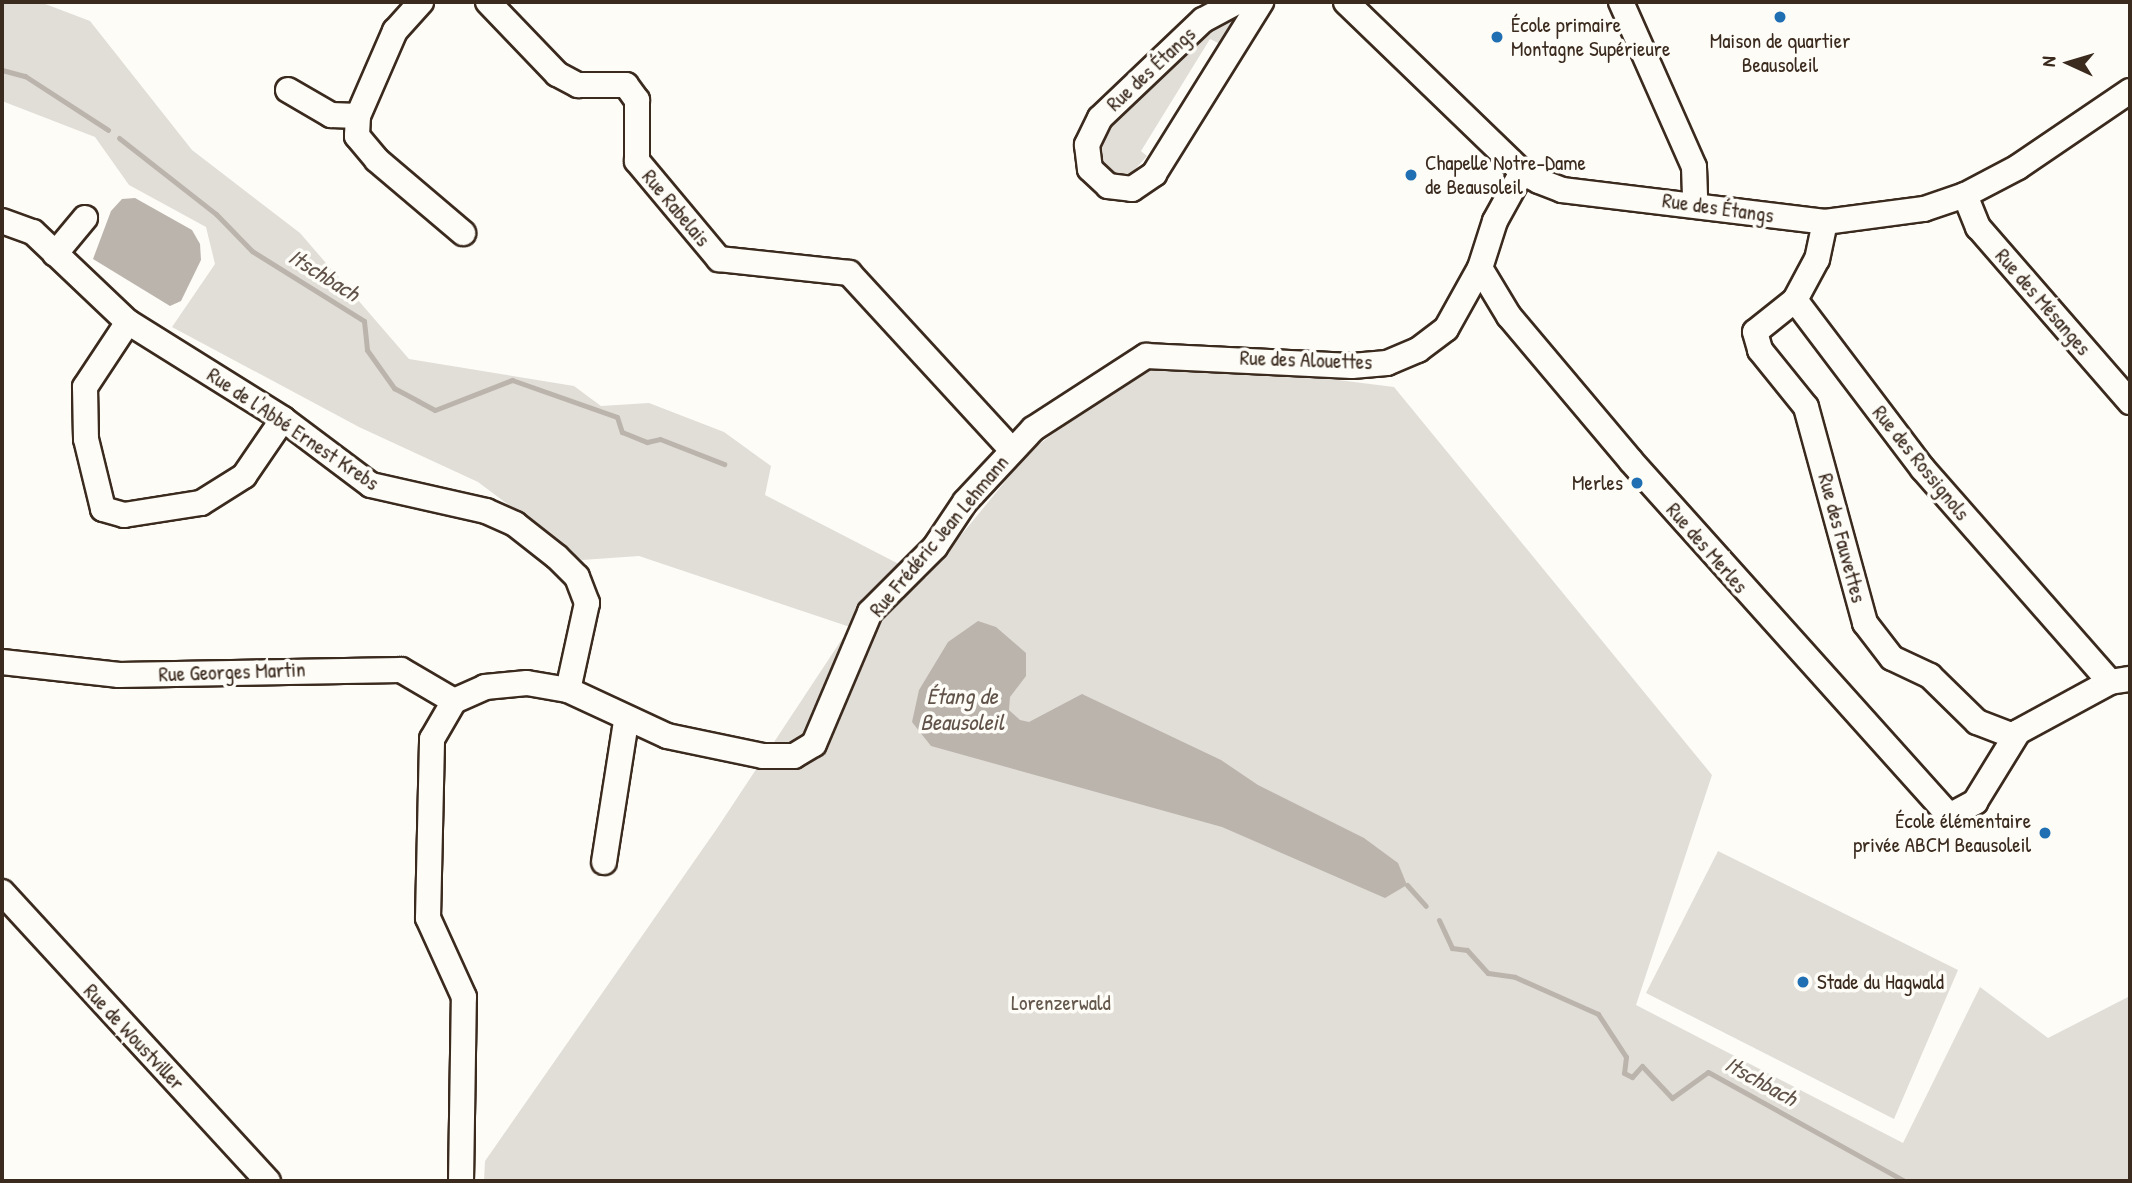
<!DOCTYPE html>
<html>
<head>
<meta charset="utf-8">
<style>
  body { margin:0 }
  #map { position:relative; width:2132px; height:1183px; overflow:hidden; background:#fdfcf7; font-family:"Patrick Hand",sans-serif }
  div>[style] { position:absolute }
  .green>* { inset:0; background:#e1ded7 }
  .water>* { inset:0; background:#bbb4ad }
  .stream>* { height:5px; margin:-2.5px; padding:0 2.5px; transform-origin:2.5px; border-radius:2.5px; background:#bbb4ad }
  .roads { filter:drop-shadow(2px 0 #3b2a1e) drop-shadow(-2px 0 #3b2a1e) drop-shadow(0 2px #3b2a1e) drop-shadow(0 -2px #3b2a1e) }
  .minor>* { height:24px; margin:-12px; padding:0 12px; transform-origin:12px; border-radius:12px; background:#fdfcf7 }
  .dots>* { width:19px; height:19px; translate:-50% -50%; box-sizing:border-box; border:4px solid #fdfcf7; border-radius:50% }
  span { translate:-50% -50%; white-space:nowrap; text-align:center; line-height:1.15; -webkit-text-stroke:7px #fdfcf7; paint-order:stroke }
  .poi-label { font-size:21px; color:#3b2a1e }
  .left { translate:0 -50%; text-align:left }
  .right { translate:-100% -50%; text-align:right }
  .street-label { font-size:21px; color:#3b2a1e }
  .park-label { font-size:21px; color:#64574c }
  .water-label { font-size:23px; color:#615349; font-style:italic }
  .frame { position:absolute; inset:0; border:4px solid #3b2a1e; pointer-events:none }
  .north { position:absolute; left:2034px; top:28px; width:70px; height:70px; -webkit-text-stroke:5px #fdfcf7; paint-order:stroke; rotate:274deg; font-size:19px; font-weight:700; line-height:28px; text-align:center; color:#3b2a1e }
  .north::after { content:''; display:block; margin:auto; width:24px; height:32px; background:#3b2a1e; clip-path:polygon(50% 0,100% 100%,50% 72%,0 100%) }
</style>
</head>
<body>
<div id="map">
  <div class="green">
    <i style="clip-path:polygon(2px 2px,40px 2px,90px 21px,192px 150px,300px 233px,409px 359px,574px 386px,601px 406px,649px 403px,724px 432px,771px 466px,765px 495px,926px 578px,1030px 451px,1133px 374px,1195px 362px,1394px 387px,1712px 775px,1636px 1005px,1903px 1143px,1980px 987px,2048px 1038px,2130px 996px,2130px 1181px,484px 1181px,485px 1161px,718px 827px,850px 627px,639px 556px,582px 560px,478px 482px,359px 427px,172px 327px,215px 264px,206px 227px,129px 185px,95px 137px,2px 101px)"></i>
    <i style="clip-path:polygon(1234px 12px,1241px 14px,1222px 45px,1210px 39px,1141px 151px,1147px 156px,1131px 174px,1111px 174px,1097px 157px,1101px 132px)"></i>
    <i style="clip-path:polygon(1718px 851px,1958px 970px,1894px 1119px,1646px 993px)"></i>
  </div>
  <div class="water">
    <i style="clip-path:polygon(135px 198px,192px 230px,200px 244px,201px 260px,181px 301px,170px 306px,93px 259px,111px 211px,122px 199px)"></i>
    <i style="clip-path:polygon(978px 621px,996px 627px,1026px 653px,1026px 676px,1010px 697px,1009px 710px,1020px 720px,1029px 722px,1082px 694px,1221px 760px,1258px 785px,1364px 838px,1398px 863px,1407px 885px,1385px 898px,1222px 827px,931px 746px,912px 722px,919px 690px,948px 642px)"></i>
  </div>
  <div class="stream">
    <i style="left:2px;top:70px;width:24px;rotate:15deg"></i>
    <i style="left:25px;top:76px;width:99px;rotate:33deg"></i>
    <i style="left:119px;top:138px;width:123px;rotate:38.1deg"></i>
    <i style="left:216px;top:214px;width:52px;rotate:45.8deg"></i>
    <i style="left:252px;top:251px;width:132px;rotate:32deg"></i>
    <i style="left:364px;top:321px;width:29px;rotate:84deg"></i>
    <i style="left:367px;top:350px;width:47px;rotate:54.6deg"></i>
    <i style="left:394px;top:388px;width:27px;rotate:28deg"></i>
    <i style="left:418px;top:401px;width:19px;rotate:28deg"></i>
    <i style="left:435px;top:410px;width:83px;rotate:-21.3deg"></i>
    <i style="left:512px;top:380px;width:111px;rotate:19.4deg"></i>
    <i style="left:617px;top:417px;width:16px;rotate:72deg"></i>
    <i style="left:622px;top:432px;width:27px;rotate:22deg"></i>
    <i style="left:647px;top:442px;width:13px;rotate:-13deg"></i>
    <i style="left:660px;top:439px;width:69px;rotate:21.3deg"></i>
    <i style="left:1407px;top:885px;width:28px;rotate:48deg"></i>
    <i style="left:1439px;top:920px;width:31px;rotate:65deg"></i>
    <i style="left:1452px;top:948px;width:15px;rotate:8deg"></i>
    <i style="left:1467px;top:950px;width:31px;rotate:48deg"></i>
    <i style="left:1488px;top:973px;width:27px;rotate:8deg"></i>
    <i style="left:1515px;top:977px;width:91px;rotate:24deg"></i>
    <i style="left:1598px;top:1014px;width:51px;rotate:56.9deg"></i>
    <i style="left:1626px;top:1057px;width:16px;rotate:97deg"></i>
    <i style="left:1624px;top:1073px;width:9px;rotate:27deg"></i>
    <i style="left:1632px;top:1077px;width:15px;rotate:-48deg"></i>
    <i style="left:1642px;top:1066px;width:44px;rotate:46.8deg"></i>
    <i style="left:1672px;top:1098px;width:44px;rotate:-35.8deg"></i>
    <i style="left:1708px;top:1072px;width:225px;rotate:29deg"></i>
  </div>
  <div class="roads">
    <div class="minor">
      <i style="left:488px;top:2px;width:100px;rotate:46.2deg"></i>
      <i style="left:557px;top:74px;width:24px;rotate:28deg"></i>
      <i style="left:578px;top:85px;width:48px"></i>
      <i style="left:626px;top:85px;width:19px;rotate:54deg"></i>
      <i style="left:637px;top:100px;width:61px;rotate:90deg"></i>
      <i style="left:637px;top:161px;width:128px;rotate:50.1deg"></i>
      <i style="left:719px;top:259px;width:131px;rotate:6.1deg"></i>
      <i style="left:849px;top:273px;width:241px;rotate:47.4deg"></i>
      <i style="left:1237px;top:2px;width:38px;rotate:152deg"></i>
      <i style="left:1203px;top:20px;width:142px;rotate:136.4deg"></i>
      <i style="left:1100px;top:118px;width:30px;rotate:116deg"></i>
      <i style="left:1087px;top:145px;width:24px;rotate:83deg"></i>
      <i style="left:1090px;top:169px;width:25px;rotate:43deg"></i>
      <i style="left:1108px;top:186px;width:24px;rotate:7deg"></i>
      <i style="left:1132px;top:189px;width:27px;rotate:-34deg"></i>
      <i style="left:1154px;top:174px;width:203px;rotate:-58.1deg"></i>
      <i style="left:1346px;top:2px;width:245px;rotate:44deg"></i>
      <i style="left:1522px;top:172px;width:19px;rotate:28deg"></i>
      <i style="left:1539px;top:181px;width:25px;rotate:21deg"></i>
      <i style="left:1562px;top:190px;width:265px;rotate:6.9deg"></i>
      <i style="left:1825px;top:222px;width:100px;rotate:-7.5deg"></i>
      <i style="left:1924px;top:209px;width:43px;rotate:-18.9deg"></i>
      <i style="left:1965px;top:195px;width:60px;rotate:-27.8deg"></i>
      <i style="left:2018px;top:167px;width:135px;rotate:-34.2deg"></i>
      <i style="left:1621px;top:2px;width:180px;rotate:66.1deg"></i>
      <i style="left:1694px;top:167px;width:36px;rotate:88deg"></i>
      <i style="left:288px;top:90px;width:50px;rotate:30.2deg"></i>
      <i style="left:331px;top:115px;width:27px;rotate:2deg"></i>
      <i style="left:358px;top:116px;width:93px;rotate:-66.5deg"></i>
      <i style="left:395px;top:31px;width:39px;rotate:-48deg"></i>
      <i style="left:358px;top:116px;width:20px;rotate:93deg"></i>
      <i style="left:357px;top:136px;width:31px;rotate:50deg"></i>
      <i style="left:377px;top:160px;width:113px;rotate:40.3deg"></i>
      <i style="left:1965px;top:195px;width:35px;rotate:68deg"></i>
      <i style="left:1978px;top:227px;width:232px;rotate:49deg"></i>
      <i style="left:2px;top:221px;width:33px;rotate:20deg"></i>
      <i style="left:33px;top:232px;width:131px;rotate:43.5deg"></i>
      <i style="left:128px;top:322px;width:183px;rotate:32deg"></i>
      <i style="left:283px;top:419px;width:110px;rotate:36.9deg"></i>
      <i style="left:371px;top:485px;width:118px;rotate:12.7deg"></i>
      <i style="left:486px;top:511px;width:32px;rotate:24deg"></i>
      <i style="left:515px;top:524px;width:53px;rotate:38.2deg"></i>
      <i style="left:557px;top:557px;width:28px;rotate:45deg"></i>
      <i style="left:577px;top:577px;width:28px;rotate:69deg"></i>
      <i style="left:587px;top:603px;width:89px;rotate:102.3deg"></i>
      <i style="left:1825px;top:222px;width:38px;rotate:102deg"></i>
      <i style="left:1817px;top:259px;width:47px;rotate:118.2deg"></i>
      <i style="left:1795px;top:300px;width:212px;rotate:52.9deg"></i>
      <i style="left:1923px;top:469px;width:283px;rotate:48.7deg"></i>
      <i style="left:55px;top:254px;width:47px;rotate:-50.2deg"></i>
      <i style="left:1480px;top:268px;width:56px;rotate:58.9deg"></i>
      <i style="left:1509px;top:316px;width:189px;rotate:49.9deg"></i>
      <i style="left:1631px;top:461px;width:477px;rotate:48.1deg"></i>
      <i style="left:1949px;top:816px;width:30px;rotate:-28deg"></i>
      <i style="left:1975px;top:802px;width:82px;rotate:-58.4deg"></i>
      <i style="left:2018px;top:732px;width:105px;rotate:-28.5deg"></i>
      <i style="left:2110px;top:682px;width:20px;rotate:-9deg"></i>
      <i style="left:1795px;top:300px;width:51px;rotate:141.3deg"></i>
      <i style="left:1755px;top:332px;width:19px;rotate:74deg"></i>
      <i style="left:1760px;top:350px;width:73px;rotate:51.1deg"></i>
      <i style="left:1806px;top:407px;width:224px;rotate:74.7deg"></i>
      <i style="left:1865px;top:623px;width:44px;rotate:52.4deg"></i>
      <i style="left:1892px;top:658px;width:42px;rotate:25.3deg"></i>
      <i style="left:1930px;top:676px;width:66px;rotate:44.4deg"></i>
      <i style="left:1977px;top:722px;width:39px;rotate:21deg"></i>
      <i style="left:128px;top:322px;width:78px;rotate:123.5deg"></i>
      <i style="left:85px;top:387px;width:52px;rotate:88.9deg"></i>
      <i style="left:86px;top:439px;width:72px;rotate:76.3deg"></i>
      <i style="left:103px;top:509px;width:22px;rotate:16deg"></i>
      <i style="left:124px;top:515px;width:78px;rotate:-8.9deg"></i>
      <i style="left:201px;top:503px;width:51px;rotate:-32.1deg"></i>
      <i style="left:244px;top:476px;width:69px;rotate:-55.6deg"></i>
      <i style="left:2px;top:662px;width:118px;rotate:6.3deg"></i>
      <i style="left:119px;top:675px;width:282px;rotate:-1deg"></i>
      <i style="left:401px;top:670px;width:61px;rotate:30.3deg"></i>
      <i style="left:604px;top:862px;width:143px;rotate:-81.1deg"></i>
      <i style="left:2px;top:892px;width:393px;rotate:47.4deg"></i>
      <i style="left:461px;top:1181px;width:184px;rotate:-89.1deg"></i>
      <i style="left:464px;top:997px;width:87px;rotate:-114.5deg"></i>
      <i style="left:428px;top:918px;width:179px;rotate:-88.7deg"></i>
      <i style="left:432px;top:739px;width:44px;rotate:-59.9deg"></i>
      <i style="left:454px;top:701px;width:34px;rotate:-24deg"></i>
      <i style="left:485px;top:687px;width:42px;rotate:-5.4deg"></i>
      <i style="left:527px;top:683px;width:42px;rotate:9.7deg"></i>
      <i style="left:568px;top:690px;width:109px;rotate:24.9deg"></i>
      <i style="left:667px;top:736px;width:98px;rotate:11.8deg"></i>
      <i style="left:763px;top:756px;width:31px"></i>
      <i style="left:794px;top:756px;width:23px;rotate:-31deg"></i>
      <i style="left:814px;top:744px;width:143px;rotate:-67deg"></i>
      <i style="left:870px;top:612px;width:92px;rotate:-45deg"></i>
      <i style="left:935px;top:547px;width:54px;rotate:-56.3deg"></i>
      <i style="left:965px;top:502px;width:100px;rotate:-47deg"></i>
      <i style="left:1033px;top:429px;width:135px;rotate:-32.9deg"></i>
      <i style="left:1146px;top:356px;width:206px;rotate:2.8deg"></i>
      <i style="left:1352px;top:366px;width:35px;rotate:-5deg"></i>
      <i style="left:1387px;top:363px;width:34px;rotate:-23deg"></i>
      <i style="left:1418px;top:350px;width:35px;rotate:-37deg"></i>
      <i style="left:1446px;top:329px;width:70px;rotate:-60.9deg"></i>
      <i style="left:1480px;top:268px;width:49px;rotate:-72.3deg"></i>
      <i style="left:1495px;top:221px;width:56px;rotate:-61.1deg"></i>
    </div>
  </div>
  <div class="dots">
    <i style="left:1780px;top:17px;background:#1f6fb2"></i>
    <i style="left:1497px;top:37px;background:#1f6fb2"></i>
    <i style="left:1411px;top:175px;background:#1f6fb2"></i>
    <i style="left:1637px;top:483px;background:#1f6fb2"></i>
    <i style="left:2045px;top:833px;background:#1f6fb2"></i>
    <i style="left:1803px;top:982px;background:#1f6fb2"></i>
  </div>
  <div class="poi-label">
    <span class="left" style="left:1511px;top:37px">École primaire<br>Montagne Supérieure</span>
    <span style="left:1780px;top:53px">Maison de quartier<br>Beausoleil</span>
    <span class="left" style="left:1425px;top:175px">Chapelle Notre-Dame<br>de Beausoleil</span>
    <span class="right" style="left:1623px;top:483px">Merles</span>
    <span class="right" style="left:2031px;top:833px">École élémentaire<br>privée ABCM Beausoleil</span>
    <span class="left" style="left:1817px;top:982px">Stade du Hagwald</span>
  </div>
  <div class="street-label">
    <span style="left:1151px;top:69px;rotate:-43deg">Rue des Étangs</span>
    <span style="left:676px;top:208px;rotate:50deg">Rue Rabelais</span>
    <span style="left:1718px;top:208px;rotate:8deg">Rue des Étangs</span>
    <span style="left:2043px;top:302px;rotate:49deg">Rue des Mésanges</span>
    <span style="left:1306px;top:360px;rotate:2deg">Rue des Alouettes</span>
    <span style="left:293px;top:429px;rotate:34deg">Rue de l'Abbé Ernest Krebs</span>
    <span style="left:1921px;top:463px;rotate:51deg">Rue des Rossignols</span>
    <span style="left:939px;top:536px;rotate:-50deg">Rue Frédéric Jean Lehmann</span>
    <span style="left:1842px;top:538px;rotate:75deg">Rue des Fauvettes</span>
    <span style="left:1707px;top:548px;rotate:49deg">Rue des Merles</span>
    <span style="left:232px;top:672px;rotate:-2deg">Rue Georges Martin</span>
    <span style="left:134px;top:1037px;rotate:47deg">Rue de Woustviller</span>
  </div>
  <div class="park-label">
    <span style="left:1061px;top:1003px">Lorenzerwald</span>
  </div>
  <div class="water-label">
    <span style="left:324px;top:275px;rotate:32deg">Itschbach</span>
    <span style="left:962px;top:709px">Étang de<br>Beausoleil</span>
    <span style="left:1761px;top:1081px;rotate:29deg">Itschbach</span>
  </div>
  <div class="frame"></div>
  <div class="north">N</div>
</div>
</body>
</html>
